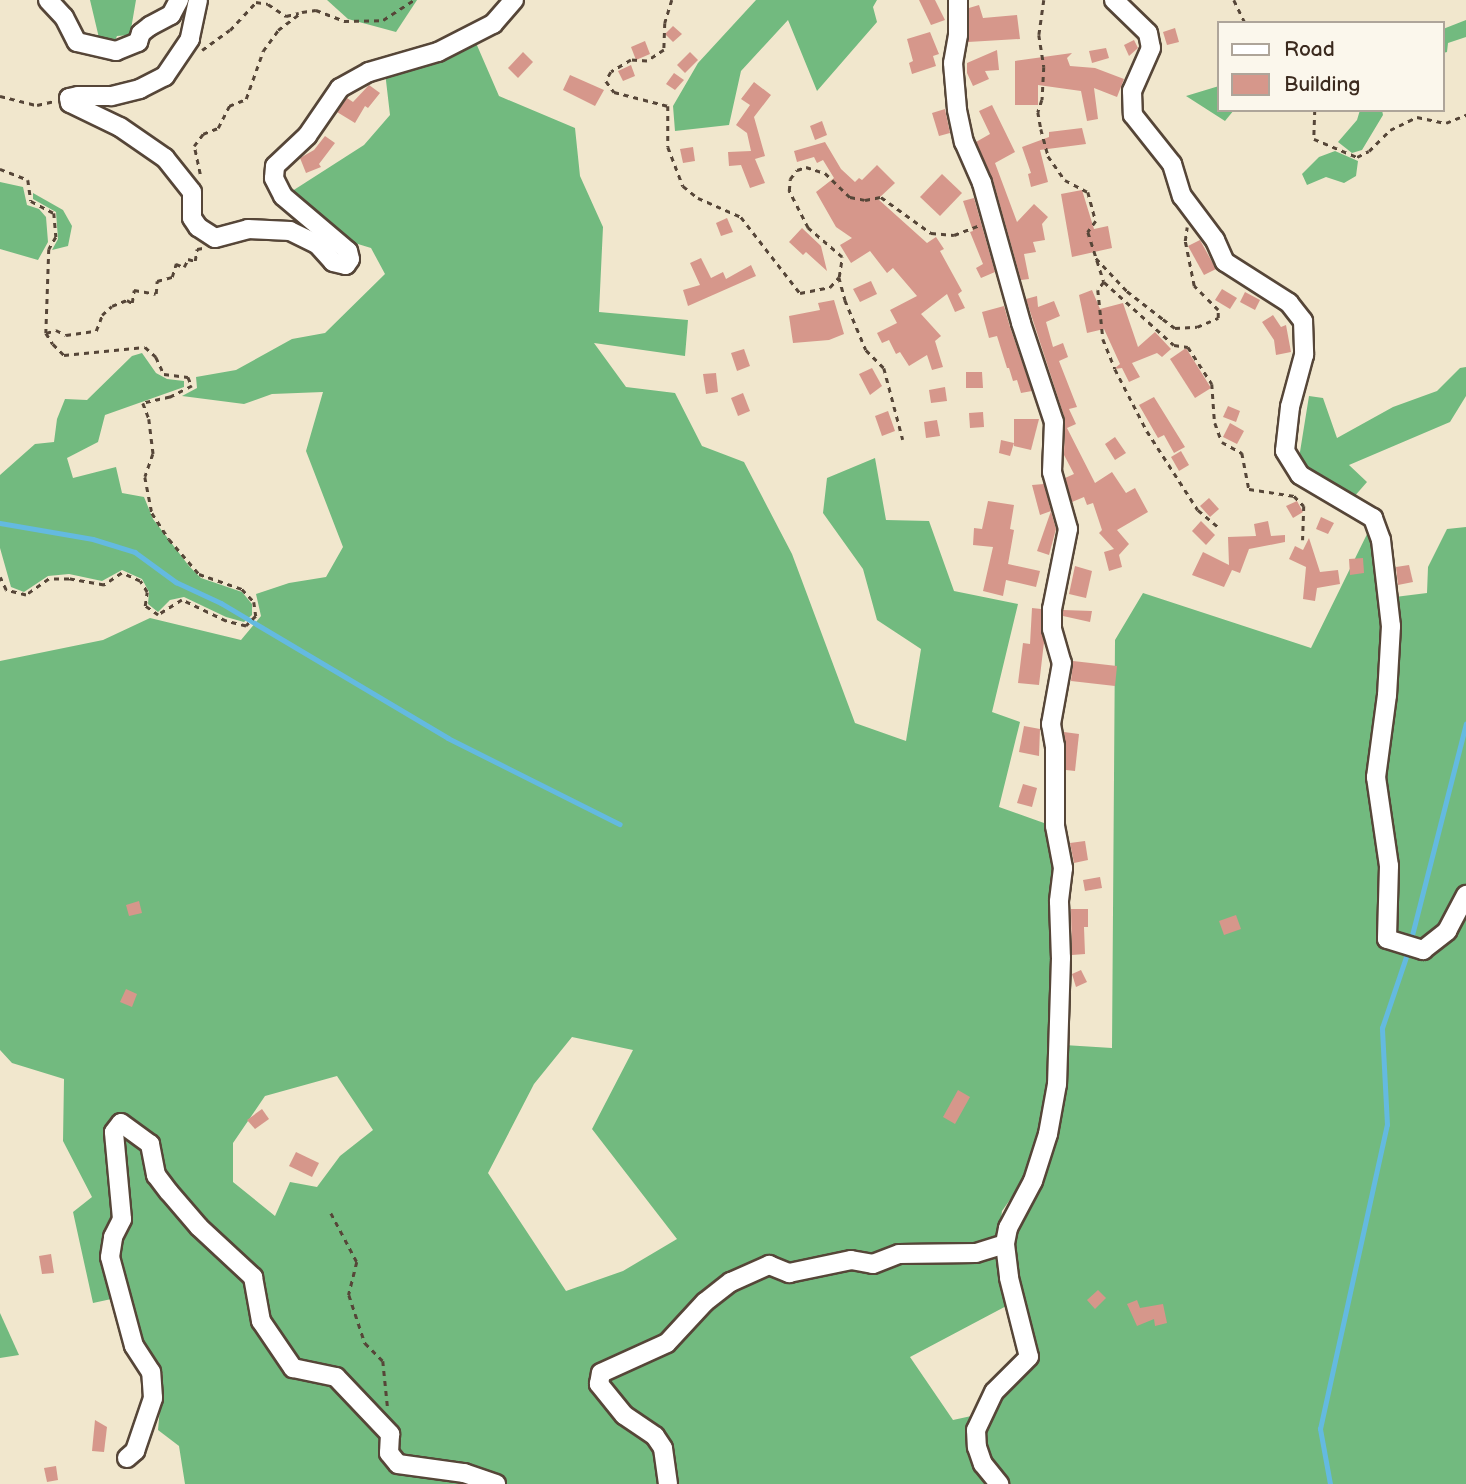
<!DOCTYPE html>
<html>
<head>
<meta charset="utf-8">
<style>
  body { margin:0 }
  #map { position:relative; width:1466px; height:1484px; overflow:hidden; background:#f1e7cd; font-family:"Balsamiq Sans",sans-serif }
  div>[style] { position:absolute }
  .forest>* { inset:0; background:#72ba7f }
  .stream>* { height:4.5px; margin:-2.25px; padding:0 2.25px; transform-origin:2.25px; border-radius:2.25px; background:#64bae0 }
  .building>* { inset:0; background:#d6978b }
  .path>* { height:2.5px; margin-top:-1.25px; transform-origin:0; background:repeating-linear-gradient(90deg,#564638 0 5px,transparent 0 10px) }
  .roads { filter:drop-shadow(2px 0 #564638) drop-shadow(-2px 0 #564638) drop-shadow(0 2px #564638) drop-shadow(0 -2px #564638) }
  .street>* { height:18px; margin:-9px; padding:0 9px; transform-origin:9px; border-radius:9px; background:#fff }
  span { translate:-50% -50%; white-space:nowrap; text-align:center; line-height:1.15; -webkit-text-stroke:6px #fbf7ec; paint-order:stroke }
  .legend { position:absolute; left:1217px; top:21px; width:228px; height:91px; box-sizing:border-box; background:#fbf7ec; border:2px solid #aea59a; margin:0; padding:9px 12px; list-style:none; font-size:21px; color:#3b2a1e }
  .legend li { display:flex; align-items:center; gap:14px; height:35px }
  .legend b { width:35px; border:2px solid #aea59a }
</style>
</head>
<body>
<div id="map">
  <div class="forest">
    <i style="clip-path:polygon(90px 0,136px 0,130px 35px,117px 36px,113px 45px,99px 38px)"></i>
    <i style="clip-path:polygon(327px 0,417px 0,396px 32px,348px 19px)"></i>
    <i style="clip-path:polygon(756px 0,877px 0,873px 7px,877px 22px,817px 91px,788px 20px,741px 71px,729px 125px,675px 131px,673px 106px,698px 63px)"></i>
    <i style="clip-path:polygon(1466px 20px,1466px 37px,1448px 43px,1447px 52px,1443px 53px,1443px 29px)"></i>
    <i style="clip-path:polygon(evenodd,476px 43px,499px 96px,575px 128px,580px 176px,603px 227px,599px 312px,688px 320px,685px 356px,594px 343px,626px 387px,675px 393px,702px 446px,744px 462px,792px 554px,855px 723px,906px 741px,921px 649px,877px 620px,863px 569px,823px 513px,827px 478px,875px 458px,886px 520px,929px 521px,954px 591px,1018px 604px,992px 712px,1020px 722px,999px 807px,1044px 823px,1053px 865px,1051px 1053px,1045px 1107px,1030px 1171px,1002px 1211px,999px 1236px,975px 1246px,869px 1261px,790px 1268px,771px 1259px,664px 1335px,593px 1372px,655px 1445px,661px 1484px,505px 1484px,491px 1472px,432px 1461px,407px 1463px,395px 1452px,398px 1428px,297px 1362px,268px 1319px,255px 1275px,170px 1189px,153px 1138px,118px 1119px,110px 1164px,112px 1218px,106px 1236px,116px 1298px,93px 1303px,73px 1212px,92px 1197px,63px 1141px,64px 1079px,12px 1063px,0 1050px,0 661px,103px 640px,150px 618px,241px 640px,261px 616px,256px 594px,289px 583px,326px 577px,343px 547px,306px 451px,323px 392px,272px 394px,244px 404px,182px 396px,197px 388px,196px 377px,236px 370px,292px 339px,325px 333px,385px 274px,371px 248px,335px 237px,286px 195px,364px 145px,390px 115px,385px 72px,441px 57px,476px 43px,572px 1037px,633px 1050px,592px 1129px,677px 1239px,623px 1271px,566px 1291px,488px 1173px,534px 1084px,572px 1037px,476px 43px,337px 1076px,373px 1130px,340px 1156px,317px 1187px,290px 1182px,275px 1216px,233px 1182px,233px 1143px,265px 1096px,337px 1076px)"></i>
    <i style="clip-path:polygon(1219px 86px,1219px 110px,1234px 110px,1225px 121px,1186px 96px)"></i>
    <i style="clip-path:polygon(1360px 110px,1382px 110px,1383px 115px,1362px 150px,1352px 153px,1338px 142px,1357px 120px)"></i>
    <i style="clip-path:polygon(1335px 151px,1358px 161px,1356px 176px,1344px 183px,1326px 177px,1307px 185px,1302px 174px,1319px 157px)"></i>
    <i style="clip-path:polygon(0 182px,23px 187px,27px 205px,39px 209px,46px 217px,48px 242px,38px 260px,0 249px)"></i>
    <i style="clip-path:polygon(33px 193px,63px 210px,72px 226px,68px 246px,52px 250px,58px 239px,56px 212px,33px 199px)"></i>
    <i style="clip-path:polygon(142px 353px,156px 373px,167px 379px,184px 381px,184px 387px,105px 415px,98px 442px,67px 458px,73px 478px,116px 467px,122px 493px,144px 497px,153px 519px,189px 566px,201px 578px,242px 592px,252px 604px,252px 615px,244px 622px,226px 617px,184px 597px,170px 600px,158px 612px,148px 604px,149px 592px,142px 579px,122px 570px,102px 581px,69px 574px,48px 576px,24px 592px,11px 587px,0 548px,0 475px,35px 444px,54px 442px,57px 419px,65px 399px,87px 400px,132px 356px)"></i>
    <i style="clip-path:polygon(1466px 367px,1466px 396px,1450px 422px,1349px 465px,1367px 482px,1353px 498px,1310px 471px,1299px 458px,1309px 396px,1323px 398px,1337px 438px,1393px 407px,1437px 391px,1460px 368px)"></i>
    <i style="clip-path:polygon(1466px 527px,1466px 886px,1444px 928px,1422px 944px,1396px 933px,1392px 909px,1383px 777px,1401px 626px,1395px 597px,1427px 593px,1428px 567px,1447px 529px)"></i>
    <i style="clip-path:polygon(1370px 528px,1387px 627px,1377px 749px,1384px 870px,1378px 912px,1381px 943px,1429px 957px,1451px 936px,1466px 907px,1466px 1484px,1005px 1484px,988px 1461px,982px 1429px,987px 1411px,1034px 1358px,1008px 1242px,1038px 1181px,1064px 1045px,1112px 1048px,1115px 640px,1143px 593px,1311px 648px)"></i>
    <i style="clip-path:polygon(121px 1128px,147px 1146px,152px 1178px,250px 1280px,291px 1372px,335px 1382px,386px 1439px,384px 1455px,488px 1484px,185px 1484px,179px 1446px,158px 1430px,163px 1374px,144px 1350px,115px 1256px)"></i>
    <i style="clip-path:polygon(1000px 1249px,1012px 1303px,910px 1357px,953px 1420px,976px 1415px,995px 1484px,671px 1484px,666px 1444px,624px 1410px,605px 1377px,756px 1273px)"></i>
    <i style="clip-path:polygon(0 1313px,19px 1355px,0 1358px)"></i>
  </div>
  <div class="stream">
    <i style="left:0;top:523px;width:94px;rotate:9.8deg"></i>
    <i style="left:93px;top:539px;width:44px;rotate:17.2deg"></i>
    <i style="left:135px;top:552px;width:51px;rotate:36.2deg"></i>
    <i style="left:176px;top:582px;width:50px;rotate:25deg"></i>
    <i style="left:221px;top:603px;width:264px;rotate:30.7deg"></i>
    <i style="left:448px;top:738px;width:192px;rotate:26.6deg"></i>
    <i style="left:1410px;top:943px;width:226px;rotate:-75.7deg"></i>
    <i style="left:1330px;top:1484px;width:56px;rotate:-100.3deg"></i>
    <i style="left:1320px;top:1429px;width:311px;rotate:-77.6deg"></i>
    <i style="left:1387px;top:1125px;width:97px;rotate:-93deg"></i>
    <i style="left:1382px;top:1028px;width:81px;rotate:-71.3deg"></i>
  </div>
  <div class="building">
    <i style="clip-path:polygon(919px 0,935px 0,945px 20px,931px 25px)"></i>
    <i style="clip-path:polygon(979px 5px,983px 18px,1017px 15px,1020px 39px,968px 42px,969px 8px)"></i>
    <i style="clip-path:polygon(673px 26px,682px 34px,673px 42px,665px 34px)"></i>
    <i style="clip-path:polygon(1175px 28px,1179px 42px,1167px 45px,1163px 32px)"></i>
    <i style="clip-path:polygon(930px 32px,939px 54px,933px 56px,936px 66px,912px 74px,909px 63px,913px 61px,907px 39px)"></i>
    <i style="clip-path:polygon(1134px 40px,1138px 48px,1129px 56px,1124px 45px)"></i>
    <i style="clip-path:polygon(645px 41px,650px 54px,636px 60px,631px 47px)"></i>
    <i style="clip-path:polygon(1106px 48px,1109px 58px,1092px 63px,1089px 51px)"></i>
    <i style="clip-path:polygon(997px 50px,999px 70px,985px 71px,989px 79px,973px 86px,967px 73px,967px 63px)"></i>
    <i style="clip-path:polygon(523px 52px,533px 62px,518px 78px,508px 68px)"></i>
    <i style="clip-path:polygon(690px 52px,698px 60px,685px 73px,677px 65px)"></i>
    <i style="clip-path:polygon(1072px 53px,1067px 58px,1070px 66px,1095px 68px,1124px 79px,1117px 97px,1094px 88px,1098px 119px,1087px 121px,1081px 91px,1038px 85px,1038px 105px,1015px 105px,1015px 61px)"></i>
    <i style="clip-path:polygon(631px 65px,635px 76px,623px 81px,618px 71px)"></i>
    <i style="clip-path:polygon(674px 73px,684px 80px,675px 90px,666px 84px)"></i>
    <i style="clip-path:polygon(570px 75px,604px 90px,595px 106px,563px 90px)"></i>
    <i style="clip-path:polygon(754px 82px,771px 95px,754px 117px,765px 156px,755px 159px,765px 183px,750px 188px,741px 165px,729px 166px,728px 152px,751px 151px,747px 133px,736px 125px,750px 105px,741px 99px)"></i>
    <i style="clip-path:polygon(369px 85px,380px 93px,368px 108px,365px 106px,355px 123px,337px 112px,347px 98px,353px 102px)"></i>
    <i style="clip-path:polygon(992px 105px,1015px 152px,995px 163px,1017px 222px,1034px 204px,1048px 217px,1042px 224px,1045px 240px,1033px 242px,1036px 252px,1024px 254px,1029px 279px,1021px 280px,993px 180px,976px 142px,990px 134px,979px 111px)"></i>
    <i style="clip-path:polygon(945px 109px,950px 133px,939px 136px,932px 113px)"></i>
    <i style="clip-path:polygon(822px 121px,827px 135px,815px 140px,810px 126px)"></i>
    <i style="clip-path:polygon(1082px 128px,1086px 144px,1040px 150px,1048px 182px,1031px 187px,1028px 174px,1031px 173px,1022px 147px,1049px 137px,1049px 132px)"></i>
    <i style="clip-path:polygon(325px 136px,335px 143px,319px 164px,321px 167px,306px 173px,300px 158px,314px 150px)"></i>
    <i style="clip-path:polygon(825px 142px,841px 169px,855px 182px,859px 178px,862px 180px,877px 165px,895px 183px,878px 199px,927px 243px,936px 237px,944px 249px,940px 251px,962px 291px,958px 294px,965px 308px,955px 312px,947px 294px,921px 314px,941px 336px,935px 341px,943px 367px,932px 370px,927px 355px,909px 366px,900px 352px,896px 354px,889px 340px,882px 343px,877px 333px,897px 323px,890px 310px,917px 296px,893px 268px,887px 273px,870px 251px,851px 263px,840px 245px,852px 238px,836px 227px,816px 192px,834px 178px,823px 160px,817px 163px,814px 157px,797px 162px,794px 151px)"></i>
    <i style="clip-path:polygon(693px 147px,695px 161px,683px 163px,680px 149px)"></i>
    <i style="clip-path:polygon(942px 174px,962px 193px,940px 216px,920px 197px)"></i>
    <i style="clip-path:polygon(1082px 190px,1094px 229px,1108px 226px,1112px 248px,1072px 257px,1061px 194px)"></i>
    <i style="clip-path:polygon(974px 198px,995px 272px,981px 278px,976px 268px,983px 264px,970px 232px,973px 231px,963px 201px)"></i>
    <i style="clip-path:polygon(727px 218px,733px 232px,721px 236px,716px 223px)"></i>
    <i style="clip-path:polygon(802px 228px,821px 246px,827px 271px,806px 252px,803px 255px,789px 242px)"></i>
    <i style="clip-path:polygon(1200px 240px,1216px 269px,1204px 275px,1188px 246px)"></i>
    <i style="clip-path:polygon(701px 258px,711px 278px,723px 272px,726px 279px,751px 265px,756px 276px,688px 306px,683px 290px,700px 285px,690px 263px)"></i>
    <i style="clip-path:polygon(871px 281px,877px 294px,860px 302px,853px 289px)"></i>
    <i style="clip-path:polygon(1222px 289px,1237px 298px,1230px 309px,1215px 300px)"></i>
    <i style="clip-path:polygon(1092px 290px,1100px 309px,1123px 303px,1138px 347px,1155px 332px,1171px 349px,1162px 357px,1157px 353px,1132px 363px,1140px 377px,1129px 382px,1122px 368px,1114px 369px,1120px 364px,1104px 329px,1087px 333px,1079px 295px)"></i>
    <i style="clip-path:polygon(1245px 292px,1260px 300px,1255px 310px,1240px 302px)"></i>
    <i style="clip-path:polygon(1037px 296px,1038px 307px,1054px 301px,1060px 316px,1046px 322px,1053px 347px,1063px 343px,1068px 357px,1059px 361px,1077px 407px,1069px 409px,1076px 424px,1067px 428px,1095px 483px,1112px 472px,1126px 493px,1135px 488px,1148px 512px,1117px 530px,1129px 544px,1119px 555px,1122px 567px,1109px 571px,1104px 552px,1114px 549px,1099px 533px,1102px 530px,1093px 503px,1087px 505px,1084px 497px,1072px 502px,1065px 478px,1074px 474px,1064px 455px,1065px 419px,1026px 299px)"></i>
    <i style="clip-path:polygon(834px 300px,844px 334px,829px 340px,793px 343px,789px 316px,820px 310px,818px 303px)"></i>
    <i style="clip-path:polygon(1004px 306px,1010px 327px,1032px 391px,1021px 393px,1017px 380px,1013px 381px,1009px 368px,1007px 368px,997px 336px,989px 338px,982px 312px)"></i>
    <i style="clip-path:polygon(1273px 315px,1281px 327px,1286px 325px,1291px 352px,1276px 355px,1274px 340px,1262px 322px)"></i>
    <i style="clip-path:polygon(1186px 348px,1211px 388px,1195px 398px,1170px 359px)"></i>
    <i style="clip-path:polygon(744px 349px,750px 366px,737px 371px,731px 353px)"></i>
    <i style="clip-path:polygon(872px 368px,882px 386px,870px 395px,859px 374px)"></i>
    <i style="clip-path:polygon(966px 372px,982px 372px,983px 388px,966px 388px)"></i>
    <i style="clip-path:polygon(716px 373px,718px 392px,706px 394px,703px 374px)"></i>
    <i style="clip-path:polygon(945px 387px,947px 401px,931px 403px,929px 390px)"></i>
    <i style="clip-path:polygon(743px 393px,750px 411px,738px 416px,731px 398px)"></i>
    <i style="clip-path:polygon(1154px 397px,1185px 447px,1174px 453px,1164px 435px,1158px 438px,1139px 405px)"></i>
    <i style="clip-path:polygon(1228px 406px,1240px 411px,1236px 422px,1223px 417px)"></i>
    <i style="clip-path:polygon(888px 411px,895px 431px,882px 436px,875px 416px)"></i>
    <i style="clip-path:polygon(983px 412px,984px 427px,970px 428px,969px 413px)"></i>
    <i style="clip-path:polygon(1014px 419px,1039px 419px,1031px 450px,1014px 446px)"></i>
    <i style="clip-path:polygon(937px 420px,940px 436px,926px 438px,924px 422px)"></i>
    <i style="clip-path:polygon(1230px 423px,1244px 431px,1237px 444px,1223px 437px)"></i>
    <i style="clip-path:polygon(1115px 437px,1126px 453px,1115px 460px,1105px 444px)"></i>
    <i style="clip-path:polygon(1001px 440px,1014px 443px,1010px 456px,999px 453px)"></i>
    <i style="clip-path:polygon(1181px 451px,1189px 465px,1179px 471px,1171px 457px)"></i>
    <i style="clip-path:polygon(1044px 484px,1051px 511px,1040px 515px,1032px 485px)"></i>
    <i style="clip-path:polygon(1209px 498px,1219px 509px,1210px 517px,1200px 506px)"></i>
    <i style="clip-path:polygon(988px 501px,1014px 505px,1010px 529px,1014px 530px,1008px 564px,1040px 571px,1036px 587px,1006px 580px,1003px 596px,983px 591px,993px 547px,973px 545px,974px 528px,982px 529px)"></i>
    <i style="clip-path:polygon(1297px 501px,1303px 512px,1293px 518px,1286px 506px)"></i>
    <i style="clip-path:polygon(1051px 511px,1056px 529px,1049px 555px,1037px 551px)"></i>
    <i style="clip-path:polygon(1321px 517px,1334px 523px,1328px 534px,1316px 529px)"></i>
    <i style="clip-path:polygon(1201px 521px,1215px 535px,1206px 545px,1192px 531px)"></i>
    <i style="clip-path:polygon(1268px 521px,1271px 536px,1285px 535px,1285px 542px,1249px 549px,1240px 573px,1232px 570px,1224px 587px,1192px 575px,1203px 552px,1229px 565px,1228px 537px,1256px 536px,1254px 524px)"></i>
    <i style="clip-path:polygon(1309px 538px,1320px 572px,1338px 570px,1340px 584px,1317px 588px,1315px 601px,1303px 599px,1306px 567px,1289px 559px,1295px 546px,1303px 550px)"></i>
    <i style="clip-path:polygon(1363px 558px,1364px 573px,1350px 575px,1349px 559px)"></i>
    <i style="clip-path:polygon(1409px 565px,1413px 582px,1398px 585px,1396px 567px)"></i>
    <i style="clip-path:polygon(1075px 566px,1092px 571px,1086px 598px,1069px 594px)"></i>
    <i style="clip-path:polygon(1032px 608px,1041px 609px,1044px 642px,1039px 685px,1018px 683px,1023px 643px,1030px 644px)"></i>
    <i style="clip-path:polygon(1063px 610px,1092px 611px,1090px 622px,1063px 616px)"></i>
    <i style="clip-path:polygon(1073px 661px,1117px 666px,1115px 686px,1071px 681px)"></i>
    <i style="clip-path:polygon(1024px 726px,1040px 729px,1039px 756px,1019px 752px)"></i>
    <i style="clip-path:polygon(1064px 732px,1079px 734px,1075px 771px,1066px 770px)"></i>
    <i style="clip-path:polygon(1023px 784px,1037px 788px,1032px 807px,1017px 803px)"></i>
    <i style="clip-path:polygon(1085px 841px,1088px 860px,1074px 863px,1070px 843px)"></i>
    <i style="clip-path:polygon(1100px 877px,1102px 888px,1085px 891px,1083px 880px)"></i>
    <i style="clip-path:polygon(139px 901px,142px 913px,129px 916px,126px 905px)"></i>
    <i style="clip-path:polygon(1071px 909px,1088px 909px,1088px 927px,1084px 927px,1085px 954px,1072px 955px)"></i>
    <i style="clip-path:polygon(1236px 915px,1241px 929px,1224px 935px,1219px 921px)"></i>
    <i style="clip-path:polygon(1081px 970px,1087px 982px,1076px 987px,1072px 974px)"></i>
    <i style="clip-path:polygon(126px 989px,137px 994px,132px 1007px,120px 1002px)"></i>
    <i style="clip-path:polygon(958px 1090px,970px 1097px,955px 1124px,943px 1117px)"></i>
    <i style="clip-path:polygon(262px 1109px,269px 1119px,255px 1129px,247px 1120px)"></i>
    <i style="clip-path:polygon(296px 1152px,319px 1163px,312px 1177px,289px 1166px)"></i>
    <i style="clip-path:polygon(51px 1254px,54px 1273px,42px 1274px,39px 1256px)"></i>
    <i style="clip-path:polygon(1098px 1290px,1106px 1298px,1095px 1309px,1087px 1300px)"></i>
    <i style="clip-path:polygon(1137px 1300px,1140px 1308px,1163px 1304px,1167px 1323px,1155px 1326px,1154px 1319px,1137px 1326px,1127px 1304px)"></i>
    <i style="clip-path:polygon(95px 1420px,107px 1427px,104px 1452px,92px 1451px)"></i>
    <i style="clip-path:polygon(56px 1466px,58px 1480px,47px 1482px,44px 1468px)"></i>
  </div>
  <div class="path">
    <i style="left:672px;top:0;width:24px;rotate:107deg"></i>
    <i style="left:665px;top:23px;width:27px;rotate:92deg"></i>
    <i style="left:664px;top:50px;width:20px;rotate:147deg"></i>
    <i style="left:647px;top:61px;width:16px;rotate:-176deg"></i>
    <i style="left:631px;top:60px;width:23px;rotate:149deg"></i>
    <i style="left:611px;top:72px;width:10px;rotate:119deg"></i>
    <i style="left:606px;top:81px;width:14px;rotate:54deg"></i>
    <i style="left:614px;top:92px;width:56px;rotate:14.5deg"></i>
    <i style="left:668px;top:106px;width:41px;rotate:90deg"></i>
    <i style="left:668px;top:147px;width:42px;rotate:69deg"></i>
    <i style="left:683px;top:186px;width:19px;rotate:39deg"></i>
    <i style="left:698px;top:198px;width:47px;rotate:23.8deg"></i>
    <i style="left:741px;top:217px;width:96px;rotate:52.2deg"></i>
    <i style="left:800px;top:293px;width:31px;rotate:-11deg"></i>
    <i style="left:830px;top:287px;width:13px;rotate:-48deg"></i>
    <i style="left:839px;top:277px;width:20px;rotate:-81deg"></i>
    <i style="left:842px;top:257px;width:45px;rotate:-139.5deg"></i>
    <i style="left:808px;top:228px;width:42px;rotate:-117.2deg"></i>
    <i style="left:789px;top:191px;width:12px;rotate:-85deg"></i>
    <i style="left:790px;top:179px;width:11px;rotate:-52deg"></i>
    <i style="left:797px;top:170px;width:9px;rotate:-18deg"></i>
    <i style="left:806px;top:167px;width:20px;rotate:18deg"></i>
    <i style="left:825px;top:173px;width:35px;rotate:44deg"></i>
    <i style="left:850px;top:197px;width:15px;rotate:11deg"></i>
    <i style="left:865px;top:200px;width:16px;rotate:-11deg"></i>
    <i style="left:881px;top:197px;width:62px;rotate:35.8deg"></i>
    <i style="left:931px;top:233px;width:23px;rotate:5deg"></i>
    <i style="left:954px;top:235px;width:26px;rotate:-21deg"></i>
    <i style="left:1044px;top:0;width:35px;rotate:98deg"></i>
    <i style="left:1039px;top:35px;width:32px;rotate:81deg"></i>
    <i style="left:1044px;top:67px;width:33px;rotate:93deg"></i>
    <i style="left:1042px;top:100px;width:13px;rotate:108deg"></i>
    <i style="left:1038px;top:112px;width:17px;rotate:80deg"></i>
    <i style="left:1041px;top:129px;width:28px;rotate:75deg"></i>
    <i style="left:1048px;top:156px;width:29px;rotate:55deg"></i>
    <i style="left:1065px;top:180px;width:26px;rotate:28deg"></i>
    <i style="left:1088px;top:192px;width:30px;rotate:75deg"></i>
    <i style="left:1096px;top:221px;width:14px;rotate:126deg"></i>
    <i style="left:1088px;top:232px;width:52px;rotate:72.3deg"></i>
    <i style="left:1104px;top:282px;width:94px;rotate:42deg"></i>
    <i style="left:1174px;top:345px;width:14px;rotate:8deg"></i>
    <i style="left:1188px;top:347px;width:44px;rotate:57deg"></i>
    <i style="left:1212px;top:384px;width:39px;rotate:86deg"></i>
    <i style="left:1215px;top:423px;width:20px;rotate:70deg"></i>
    <i style="left:1222px;top:442px;width:23px;rotate:29deg"></i>
    <i style="left:1242px;top:453px;width:37px;rotate:79deg"></i>
    <i style="left:1249px;top:489px;width:46px;rotate:8.8deg"></i>
    <i style="left:1294px;top:496px;width:14px;rotate:45deg"></i>
    <i style="left:1304px;top:506px;width:34px;rotate:92deg"></i>
    <i style="left:1234px;top:0;width:25px;rotate:64deg"></i>
    <i style="left:202px;top:50px;width:34px;rotate:-36deg"></i>
    <i style="left:230px;top:30px;width:38px;rotate:-47deg"></i>
    <i style="left:256px;top:2px;width:12px;rotate:9deg"></i>
    <i style="left:268px;top:4px;width:22px;rotate:34deg"></i>
    <i style="left:286px;top:16px;width:13px;rotate:-13deg"></i>
    <i style="left:0;top:96px;width:38px;rotate:14deg"></i>
    <i style="left:37px;top:105px;width:18px;rotate:-13deg"></i>
    <i style="left:1315px;top:110px;width:29px;rotate:92deg"></i>
    <i style="left:1314px;top:139px;width:47px;rotate:22.7deg"></i>
    <i style="left:1357px;top:157px;width:13px;rotate:-27deg"></i>
    <i style="left:1369px;top:151px;width:30px;rotate:-45deg"></i>
    <i style="left:1390px;top:130px;width:30px;rotate:-26deg"></i>
    <i style="left:1417px;top:117px;width:30px;rotate:12deg"></i>
    <i style="left:1446px;top:123px;width:22px;rotate:-22deg"></i>
    <i style="left:0;top:169px;width:30px;rotate:21deg"></i>
    <i style="left:28px;top:180px;width:21px;rotate:82deg"></i>
    <i style="left:31px;top:201px;width:26px;rotate:28deg"></i>
    <i style="left:54px;top:213px;width:24px;rotate:85deg"></i>
    <i style="left:56px;top:237px;width:14px;rotate:120deg"></i>
    <i style="left:49px;top:249px;width:84px;rotate:92deg"></i>
    <i style="left:46px;top:333px;width:13px;rotate:58deg"></i>
    <i style="left:53px;top:344px;width:16px;rotate:45deg"></i>
    <i style="left:64px;top:355px;width:81px;rotate:-5.6deg"></i>
    <i style="left:145px;top:347px;width:15px;rotate:42deg"></i>
    <i style="left:156px;top:357px;width:19px;rotate:65deg"></i>
    <i style="left:164px;top:374px;width:24px;rotate:7deg"></i>
    <i style="left:188px;top:377px;width:10px;rotate:66deg"></i>
    <i style="left:192px;top:386px;width:25px;rotate:153deg"></i>
    <i style="left:170px;top:397px;width:28px;rotate:167deg"></i>
    <i style="left:143px;top:403px;width:17px;rotate:69deg"></i>
    <i style="left:149px;top:419px;width:35px;rotate:83deg"></i>
    <i style="left:153px;top:454px;width:24px;rotate:109deg"></i>
    <i style="left:145px;top:477px;width:37px;rotate:79deg"></i>
    <i style="left:152px;top:513px;width:31px;rotate:57deg"></i>
    <i style="left:169px;top:539px;width:46px;rotate:49.4deg"></i>
    <i style="left:199px;top:574px;width:46px;rotate:19.2deg"></i>
    <i style="left:242px;top:589px;width:18px;rotate:47deg"></i>
    <i style="left:254px;top:602px;width:14px;rotate:82deg"></i>
    <i style="left:256px;top:616px;width:14px;rotate:135deg"></i>
    <i style="left:246px;top:626px;width:21px;rotate:-166deg"></i>
    <i style="left:226px;top:621px;width:49px;rotate:-154.5deg"></i>
    <i style="left:182px;top:600px;width:28px;rotate:148deg"></i>
    <i style="left:158px;top:615px;width:16px;rotate:-145deg"></i>
    <i style="left:145px;top:606px;width:14px;rotate:-82deg"></i>
    <i style="left:147px;top:592px;width:13px;rotate:-122deg"></i>
    <i style="left:140px;top:581px;width:20px;rotate:-156deg"></i>
    <i style="left:122px;top:573px;width:22px;rotate:146deg"></i>
    <i style="left:104px;top:585px;width:36px;rotate:-170deg"></i>
    <i style="left:69px;top:579px;width:20px;rotate:180deg"></i>
    <i style="left:49px;top:579px;width:28px;rotate:145deg"></i>
    <i style="left:26px;top:595px;width:21px;rotate:-166deg"></i>
    <i style="left:6px;top:590px;width:14px;rotate:-115deg"></i>
    <i style="left:200px;top:174px;width:29px;rotate:-102deg"></i>
    <i style="left:194px;top:146px;width:15px;rotate:-53deg"></i>
    <i style="left:203px;top:134px;width:16px;rotate:-22deg"></i>
    <i style="left:218px;top:128px;width:25px;rotate:-63deg"></i>
    <i style="left:229px;top:106px;width:18px;rotate:-22deg"></i>
    <i style="left:246px;top:99px;width:51px;rotate:-70.5deg"></i>
    <i style="left:263px;top:51px;width:26px;rotate:-54deg"></i>
    <i style="left:278px;top:30px;width:30px;rotate:-37deg"></i>
    <i style="left:302px;top:12px;width:14px;rotate:-8deg"></i>
    <i style="left:316px;top:10px;width:30px;rotate:21deg"></i>
    <i style="left:344px;top:21px;width:39px;rotate:-1deg"></i>
    <i style="left:383px;top:20px;width:37px;rotate:-33deg"></i>
    <i style="left:1096px;top:258px;width:45px;rotate:46.8deg"></i>
    <i style="left:1127px;top:291px;width:46px;rotate:37.9deg"></i>
    <i style="left:1163px;top:319px;width:15px;rotate:37deg"></i>
    <i style="left:1175px;top:328px;width:22px;rotate:-3deg"></i>
    <i style="left:1197px;top:327px;width:23px;rotate:-23deg"></i>
    <i style="left:1218px;top:318px;width:8px;rotate:-90deg"></i>
    <i style="left:1218px;top:310px;width:34px;rotate:-135deg"></i>
    <i style="left:1194px;top:286px;width:46px;rotate:-101.3deg"></i>
    <i style="left:1185px;top:241px;width:14px;rotate:-82deg"></i>
    <i style="left:839px;top:277px;width:24px;rotate:75deg"></i>
    <i style="left:845px;top:300px;width:54px;rotate:67.2deg"></i>
    <i style="left:866px;top:350px;width:25px;rotate:45deg"></i>
    <i style="left:884px;top:368px;width:74px;rotate:75.2deg"></i>
    <i style="left:1104px;top:282px;width:10px;rotate:127deg"></i>
    <i style="left:1098px;top:290px;width:29px;rotate:84deg"></i>
    <i style="left:1101px;top:319px;width:20px;rotate:84deg"></i>
    <i style="left:1103px;top:339px;width:32px;rotate:68deg"></i>
    <i style="left:1115px;top:369px;width:70px;rotate:62.7deg"></i>
    <i style="left:1147px;top:431px;width:94px;rotate:57.2deg"></i>
    <i style="left:1198px;top:510px;width:26px;rotate:40deg"></i>
    <i style="left:46px;top:333px;width:10px;rotate:-17deg"></i>
    <i style="left:56px;top:330px;width:11px;rotate:27deg"></i>
    <i style="left:66px;top:335px;width:30px;rotate:-8deg"></i>
    <i style="left:96px;top:331px;width:17px;rotate:-69deg"></i>
    <i style="left:102px;top:315px;width:13px;rotate:-42deg"></i>
    <i style="left:112px;top:306px;width:16px;rotate:-22deg"></i>
    <i style="left:127px;top:300px;width:6px;rotate:31deg"></i>
    <i style="left:132px;top:303px;width:13px;rotate:-81deg"></i>
    <i style="left:134px;top:290px;width:22px;rotate:10deg"></i>
    <i style="left:156px;top:294px;width:13px;rotate:-86deg"></i>
    <i style="left:157px;top:281px;width:16px;rotate:-15deg"></i>
    <i style="left:172px;top:277px;width:14px;rotate:-73deg"></i>
    <i style="left:176px;top:264px;width:9px;rotate:21deg"></i>
    <i style="left:184px;top:267px;width:9px;rotate:-63deg"></i>
    <i style="left:188px;top:259px;width:7px;rotate:16deg"></i>
    <i style="left:195px;top:261px;width:12px;rotate:-81deg"></i>
    <i style="left:197px;top:249px;width:6px;rotate:-9deg"></i>
    <i style="left:331px;top:1213px;width:55px;rotate:62deg"></i>
    <i style="left:357px;top:1262px;width:34px;rotate:104deg"></i>
    <i style="left:349px;top:1295px;width:51px;rotate:71.6deg"></i>
    <i style="left:365px;top:1343px;width:25px;rotate:45deg"></i>
    <i style="left:383px;top:1361px;width:49px;rotate:84.2deg"></i>
  </div>
  <div class="roads">
    <div class="street">
      <i style="left:48px;top:0;width:23px;rotate:47deg"></i>
      <i style="left:64px;top:17px;width:28px;rotate:63deg"></i>
      <i style="left:77px;top:42px;width:40px;rotate:13deg"></i>
      <i style="left:116px;top:51px;width:24px;rotate:-22deg"></i>
      <i style="left:138px;top:42px;width:9px;rotate:-72deg"></i>
      <i style="left:141px;top:33px;width:11px;rotate:-38deg"></i>
      <i style="left:150px;top:26px;width:24px;rotate:-28deg"></i>
      <i style="left:171px;top:15px;width:17px;rotate:-62deg"></i>
      <i style="left:198px;top:0;width:40px;rotate:102deg"></i>
      <i style="left:190px;top:39px;width:45px;rotate:124deg"></i>
      <i style="left:165px;top:76px;width:28px;rotate:153deg"></i>
      <i style="left:140px;top:89px;width:30px;rotate:166deg"></i>
      <i style="left:111px;top:96px;width:33px;rotate:180deg"></i>
      <i style="left:78px;top:96px;width:9px;rotate:167deg"></i>
      <i style="left:69px;top:98px;width:5px;rotate:79deg"></i>
      <i style="left:70px;top:103px;width:55px;rotate:25.6deg"></i>
      <i style="left:120px;top:127px;width:55px;rotate:34.6deg"></i>
      <i style="left:165px;top:158px;width:43px;rotate:51.5deg"></i>
      <i style="left:192px;top:192px;width:26px;rotate:90deg"></i>
      <i style="left:192px;top:218px;width:11px;rotate:56deg"></i>
      <i style="left:198px;top:227px;width:20px;rotate:33deg"></i>
      <i style="left:215px;top:238px;width:34px;rotate:-15deg"></i>
      <i style="left:248px;top:229px;width:42px;rotate:2.7deg"></i>
      <i style="left:290px;top:231px;width:30px;rotate:26deg"></i>
      <i style="left:317px;top:244px;width:24px;rotate:48deg"></i>
      <i style="left:333px;top:262px;width:13px;rotate:13deg"></i>
      <i style="left:346px;top:265px;width:7px;rotate:-56deg"></i>
      <i style="left:350px;top:259px;width:8px;rotate:-104deg"></i>
      <i style="left:348px;top:251px;width:85px;rotate:-139.8deg"></i>
      <i style="left:283px;top:196px;width:20px;rotate:-117deg"></i>
      <i style="left:274px;top:178px;width:12px;rotate:-85deg"></i>
      <i style="left:275px;top:166px;width:44px;rotate:-43.2deg"></i>
      <i style="left:307px;top:136px;width:58px;rotate:-55.5deg"></i>
      <i style="left:340px;top:88px;width:33px;rotate:-29deg"></i>
      <i style="left:369px;top:72px;width:72px;rotate:-16.2deg"></i>
      <i style="left:438px;top:52px;width:62px;rotate:-27deg"></i>
      <i style="left:493px;top:24px;width:32px;rotate:-49deg"></i>
      <i style="left:958px;top:0;width:35px;rotate:90deg"></i>
      <i style="left:958px;top:35px;width:28px;rotate:100deg"></i>
      <i style="left:953px;top:63px;width:47px;rotate:85.1deg"></i>
      <i style="left:957px;top:110px;width:33px;rotate:78deg"></i>
      <i style="left:964px;top:142px;width:45px;rotate:66.3deg"></i>
      <i style="left:982px;top:183px;width:145px;rotate:74.4deg"></i>
      <i style="left:1021px;top:323px;width:104px;rotate:71.6deg"></i>
      <i style="left:1054px;top:422px;width:50px;rotate:92.3deg"></i>
      <i style="left:1052px;top:472px;width:59px;rotate:74.3deg"></i>
      <i style="left:1068px;top:529px;width:82px;rotate:101.3deg"></i>
      <i style="left:1052px;top:609px;width:20px;rotate:90deg"></i>
      <i style="left:1052px;top:629px;width:35px;rotate:74deg"></i>
      <i style="left:1062px;top:663px;width:62px;rotate:100.2deg"></i>
      <i style="left:1051px;top:724px;width:22px;rotate:80deg"></i>
      <i style="left:1055px;top:746px;width:80px;rotate:90deg"></i>
      <i style="left:1055px;top:826px;width:43px;rotate:79.2deg"></i>
      <i style="left:1063px;top:868px;width:34px;rotate:97deg"></i>
      <i style="left:1059px;top:902px;width:56px;rotate:88deg"></i>
      <i style="left:1061px;top:958px;width:126px;rotate:91.8deg"></i>
      <i style="left:1057px;top:1084px;width:51px;rotate:100.2deg"></i>
      <i style="left:1048px;top:1134px;width:49px;rotate:107.7deg"></i>
      <i style="left:1033px;top:1181px;width:53px;rotate:118deg"></i>
      <i style="left:1008px;top:1228px;width:16px;rotate:101deg"></i>
      <i style="left:1005px;top:1244px;width:34px;rotate:83deg"></i>
      <i style="left:1009px;top:1278px;width:81px;rotate:75.8deg"></i>
      <i style="left:1029px;top:1357px;width:49px;rotate:135deg"></i>
      <i style="left:994px;top:1392px;width:42px;rotate:115.3deg"></i>
      <i style="left:976px;top:1430px;width:17px;rotate:87deg"></i>
      <i style="left:977px;top:1447px;width:18px;rotate:71deg"></i>
      <i style="left:983px;top:1464px;width:26px;rotate:51deg"></i>
      <i style="left:1114px;top:0;width:47px;rotate:44.1deg"></i>
      <i style="left:1148px;top:33px;width:15px;rotate:79deg"></i>
      <i style="left:1151px;top:48px;width:47px;rotate:113.8deg"></i>
      <i style="left:1132px;top:91px;width:24px;rotate:88deg"></i>
      <i style="left:1133px;top:115px;width:63px;rotate:51.5deg"></i>
      <i style="left:1172px;top:164px;width:34px;rotate:73deg"></i>
      <i style="left:1182px;top:196px;width:55px;rotate:53.1deg"></i>
      <i style="left:1215px;top:240px;width:24px;rotate:66deg"></i>
      <i style="left:1225px;top:262px;width:76px;rotate:32.6deg"></i>
      <i style="left:1289px;top:303px;width:23px;rotate:52deg"></i>
      <i style="left:1303px;top:321px;width:34px;rotate:88deg"></i>
      <i style="left:1304px;top:355px;width:54px;rotate:105.1deg"></i>
      <i style="left:1290px;top:407px;width:44px;rotate:96.5deg"></i>
      <i style="left:1285px;top:451px;width:28px;rotate:58deg"></i>
      <i style="left:1300px;top:475px;width:85px;rotate:30.5deg"></i>
      <i style="left:1373px;top:518px;width:23px;rotate:70deg"></i>
      <i style="left:1381px;top:540px;width:87px;rotate:83.4deg"></i>
      <i style="left:1391px;top:626px;width:69px;rotate:93.3deg"></i>
      <i style="left:1387px;top:695px;width:83px;rotate:97.6deg"></i>
      <i style="left:1376px;top:777px;width:90px;rotate:81.7deg"></i>
      <i style="left:1389px;top:866px;width:73px;rotate:91.6deg"></i>
      <i style="left:1387px;top:939px;width:38px;rotate:17deg"></i>
      <i style="left:1423px;top:950px;width:31px;rotate:-38deg"></i>
      <i style="left:1447px;top:931px;width:41px;rotate:-62.2deg"></i>
      <i style="left:127px;top:1458px;width:11px;rotate:-41deg"></i>
      <i style="left:135px;top:1451px;width:56px;rotate:-71.2deg"></i>
      <i style="left:153px;top:1398px;width:26px;rotate:-94deg"></i>
      <i style="left:151px;top:1372px;width:31px;rotate:-123deg"></i>
      <i style="left:134px;top:1346px;width:92px;rotate:-105.1deg"></i>
      <i style="left:110px;top:1257px;width:20px;rotate:-81deg"></i>
      <i style="left:113px;top:1237px;width:20px;rotate:-63deg"></i>
      <i style="left:122px;top:1219px;width:87px;rotate:-95.3deg"></i>
      <i style="left:114px;top:1132px;width:11px;rotate:-52deg"></i>
      <i style="left:121px;top:1123px;width:36px;rotate:36deg"></i>
      <i style="left:150px;top:1144px;width:32px;rotate:79deg"></i>
      <i style="left:156px;top:1175px;width:21px;rotate:53deg"></i>
      <i style="left:169px;top:1192px;width:46px;rotate:49.4deg"></i>
      <i style="left:199px;top:1227px;width:74px;rotate:42.8deg"></i>
      <i style="left:253px;top:1277px;width:45px;rotate:79.7deg"></i>
      <i style="left:261px;top:1321px;width:57px;rotate:55.8deg"></i>
      <i style="left:293px;top:1368px;width:44px;rotate:11.8deg"></i>
      <i style="left:336px;top:1377px;width:79px;rotate:46.5deg"></i>
      <i style="left:390px;top:1434px;width:19px;rotate:93deg"></i>
      <i style="left:389px;top:1453px;width:14px;rotate:51deg"></i>
      <i style="left:398px;top:1464px;width:67px;rotate:7.8deg"></i>
      <i style="left:464px;top:1473px;width:34px;rotate:19deg"></i>
      <i style="left:668px;top:1484px;width:36px;rotate:-98deg"></i>
      <i style="left:663px;top:1448px;width:14px;rotate:-124deg"></i>
      <i style="left:655px;top:1436px;width:37px;rotate:-146deg"></i>
      <i style="left:624px;top:1415px;width:40px;rotate:-129deg"></i>
      <i style="left:599px;top:1384px;width:11px;rotate:-80deg"></i>
      <i style="left:601px;top:1373px;width:72px;rotate:-24.4deg"></i>
      <i style="left:667px;top:1343px;width:56px;rotate:-47.2deg"></i>
      <i style="left:705px;top:1302px;width:33px;rotate:-38deg"></i>
      <i style="left:731px;top:1282px;width:42px;rotate:-24.1deg"></i>
      <i style="left:769px;top:1265px;width:22px;rotate:22deg"></i>
      <i style="left:789px;top:1273px;width:63px;rotate:-11.8deg"></i>
      <i style="left:851px;top:1260px;width:22px;rotate:10deg"></i>
      <i style="left:873px;top:1264px;width:28px;rotate:-21deg"></i>
      <i style="left:899px;top:1254px;width:77px;rotate:-0.7deg"></i>
      <i style="left:976px;top:1253px;width:30px;rotate:-17deg"></i>
    </div>
  </div>
  <ul class="legend">
  <li><b style="height:9px;background:#fff"></b>Road</li>
  <li><b style="height:19px;background:#d6978b"></b>Building</li>
  </ul>
</div>
</body>
</html>
